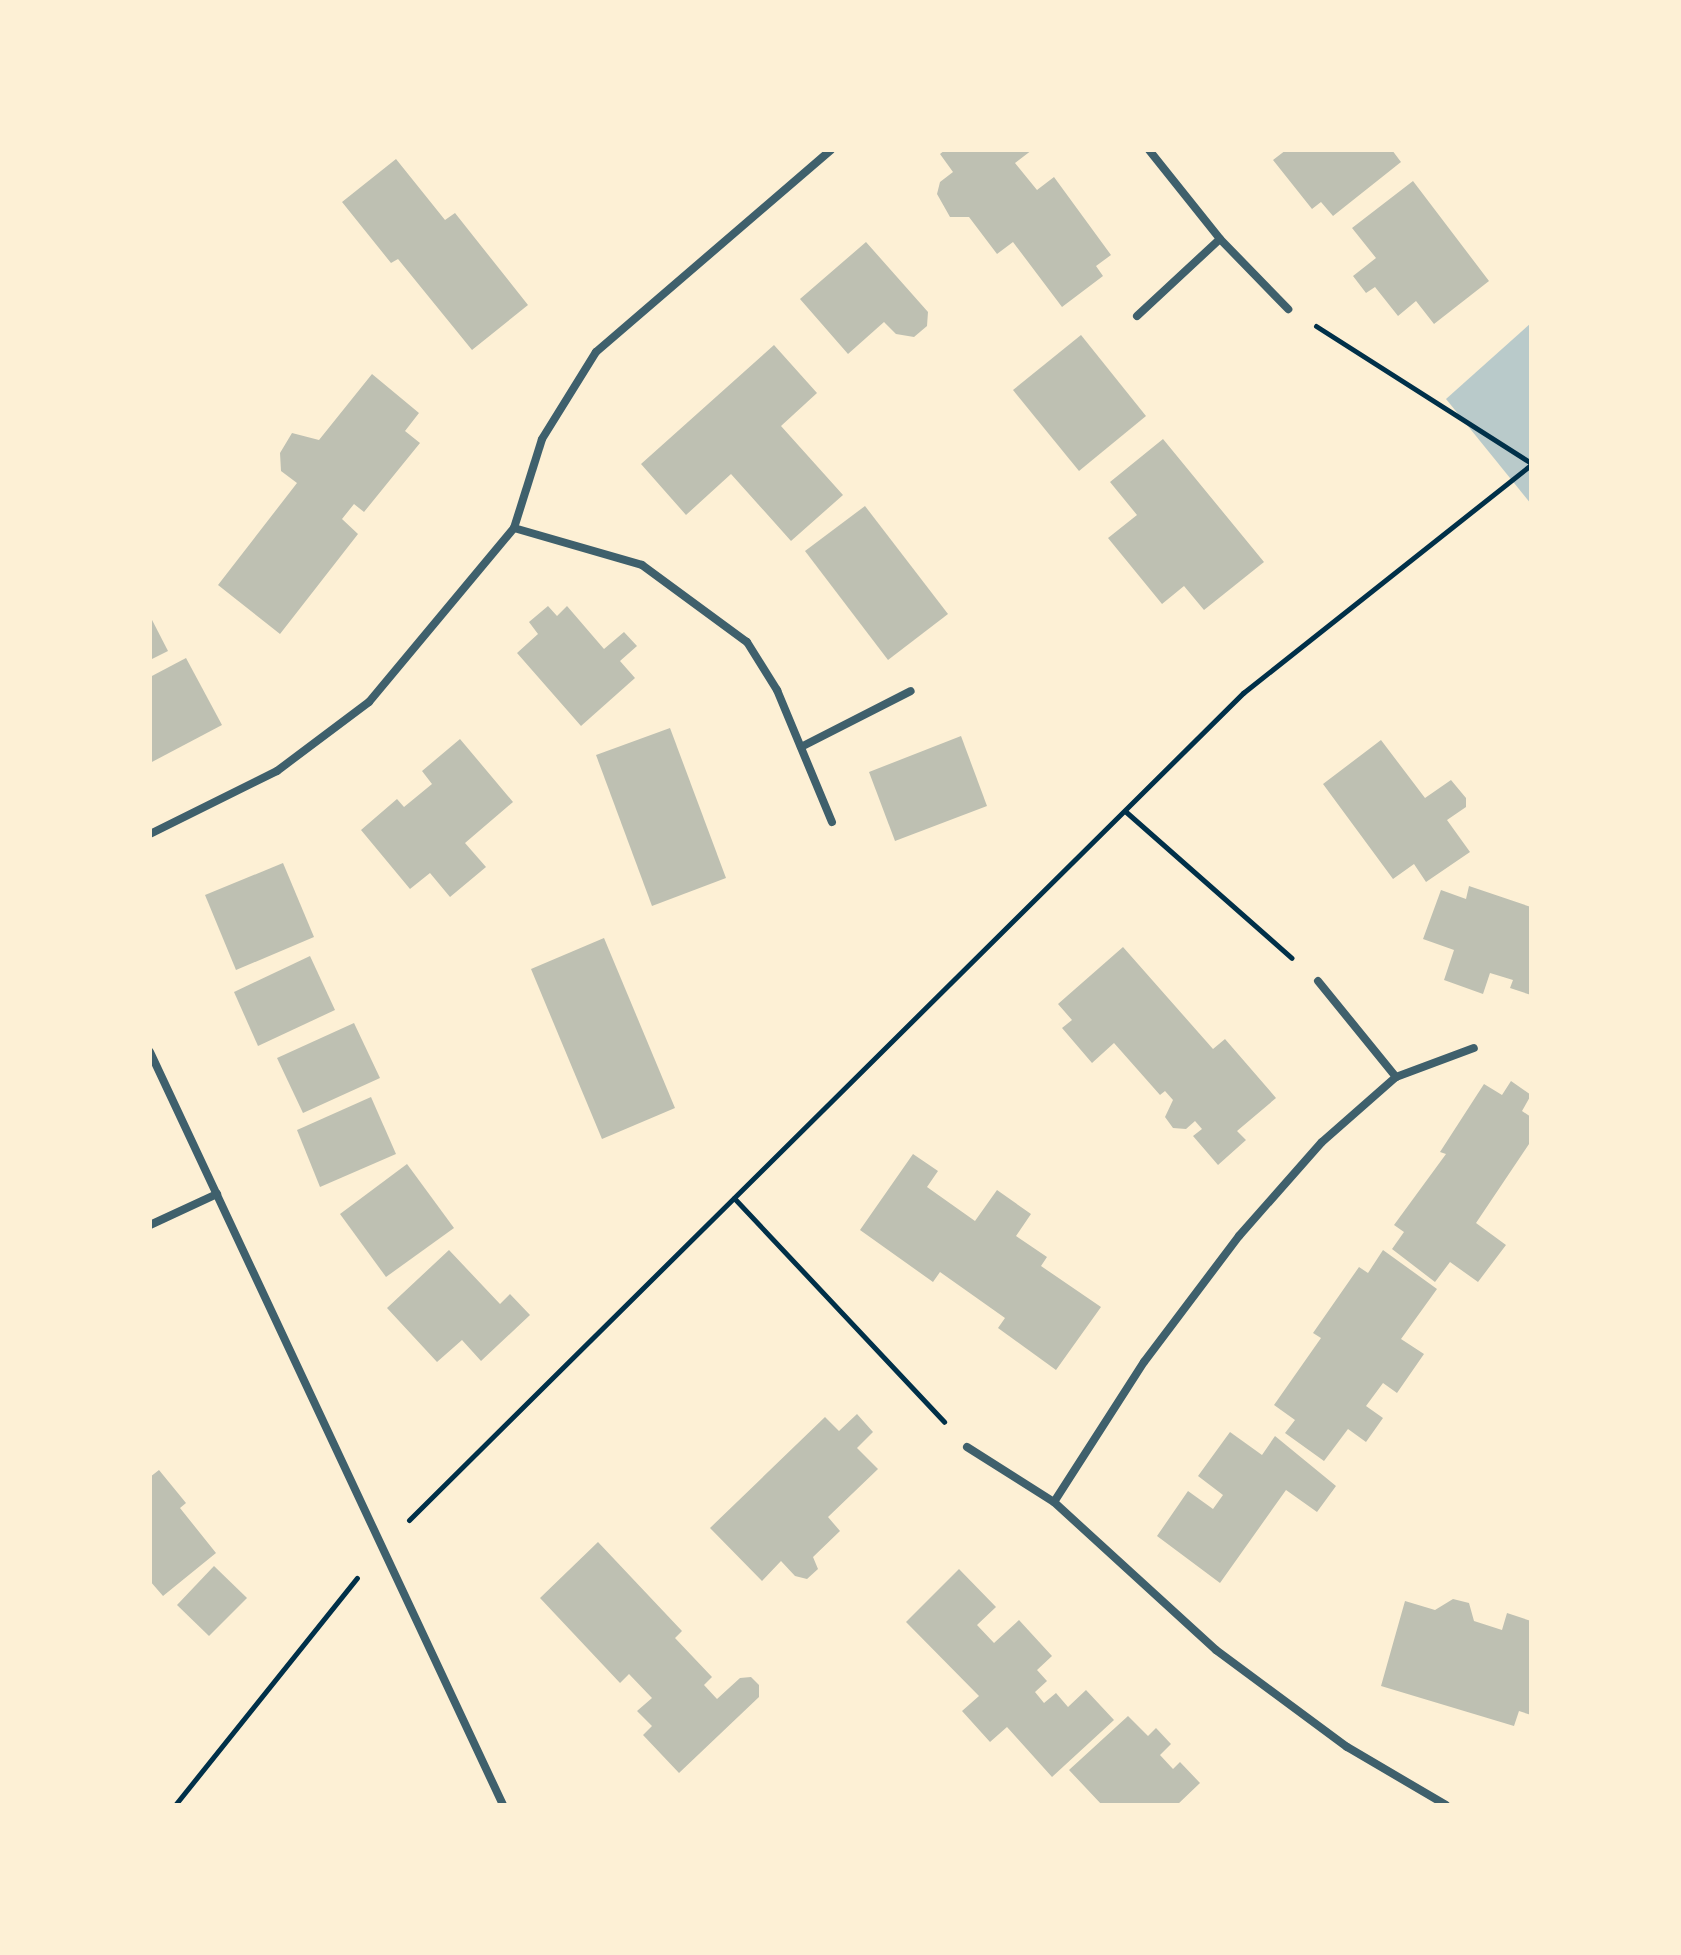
<!DOCTYPE html>
<html>
<head>
<meta charset="utf-8">
<style>
  body { margin:0 }
  #map { position:relative; width:1681px; height:1955px; overflow:hidden; background:#fdf0d5; font-family:"Sofia Sans Condensed",sans-serif }
  div>[style] { position:absolute }
  .green>* { inset:0; background:#b9caca }
  .building>* { inset:0; background:#bec0b2 }
  .path>* { height:5px; margin:-2.5px; padding:0 2.5px; transform-origin:2.5px; border-radius:2.5px; background:#003049 }
  .minor>* { height:8px; margin:-4px; padding:0 4px; transform-origin:4px; border-radius:4px; background:#3f606c }
  span { translate:-50% -50%; white-space:nowrap; text-align:center; line-height:1.15; -webkit-text-stroke:8px #fdf0d5; paint-order:stroke }
  .frame { position:absolute; inset:0; border:152px solid #fdf0d5; pointer-events:none }
</style>
</head>
<body>
<div id="map">
  <div class="green">
    <i style="clip-path:polygon(1531px 323px,1531px 504px,1446px 399px)"></i>
  </div>
  <div class="building">
    <i style="clip-path:polygon(945px 150px,1032px 150px,1015px 163px,1037px 190px,1054px 177px,1111px 255px,1096px 266px,1103px 276px,1062px 307px,1013px 242px,997px 254px,969px 217px,950px 217px,937px 194px,940px 182px,953px 172px,940px 154px)"></i>
    <i style="clip-path:polygon(1286px 150px,1392px 150px,1401px 162px,1333px 216px,1321px 202px,1312px 209px,1273px 160px)"></i>
    <i style="clip-path:polygon(396px 159px,445px 220px,455px 213px,528px 305px,472px 350px,398px 259px,391px 263px,342px 202px)"></i>
    <i style="clip-path:polygon(1413px 181px,1489px 281px,1434px 324px,1416px 301px,1398px 316px,1375px 287px,1366px 293px,1353px 276px,1376px 258px,1352px 228px)"></i>
    <i style="clip-path:polygon(866px 242px,928px 312px,927px 326px,914px 337px,896px 334px,884px 322px,848px 354px,800px 299px)"></i>
    <i style="clip-path:polygon(1081px 335px,1146px 416px,1079px 471px,1013px 390px)"></i>
    <i style="clip-path:polygon(774px 345px,817px 393px,781px 426px,843px 495px,791px 541px,731px 474px,686px 515px,641px 464px)"></i>
    <i style="clip-path:polygon(372px 374px,419px 413px,405px 431px,420px 443px,364px 512px,354px 504px,342px 519px,358px 534px,280px 634px,218px 585px,297px 483px,281px 471px,280px 453px,292px 433px,319px 440px)"></i>
    <i style="clip-path:polygon(1163px 439px,1264px 562px,1204px 610px,1184px 586px,1162px 604px,1108px 538px,1137px 515px,1110px 482px)"></i>
    <i style="clip-path:polygon(865px 506px,948px 614px,888px 660px,805px 551px)"></i>
    <i style="clip-path:polygon(548px 606px,557px 616px,567px 606px,604px 649px,624px 632px,637px 646px,620px 661px,635px 678px,581px 726px,517px 653px,538px 634px,529px 622px)"></i>
    <i style="clip-path:polygon(150px 616px,168px 651px,150px 660px)"></i>
    <i style="clip-path:polygon(186px 658px,222px 725px,150px 763px,150px 677px)"></i>
    <i style="clip-path:polygon(670px 728px,726px 878px,652px 906px,596px 755px)"></i>
    <i style="clip-path:polygon(961px 736px,987px 806px,895px 841px,869px 772px)"></i>
    <i style="clip-path:polygon(460px 739px,513px 802px,465px 843px,486px 867px,450px 897px,430px 873px,410px 889px,361px 830px,397px 799px,404px 807px,432px 784px,422px 771px)"></i>
    <i style="clip-path:polygon(1381px 740px,1425px 798px,1451px 780px,1466px 798px,1466px 807px,1447px 820px,1470px 852px,1426px 882px,1414px 864px,1393px 879px,1323px 784px)"></i>
    <i style="clip-path:polygon(283px 863px,314px 937px,236px 970px,205px 895px)"></i>
    <i style="clip-path:polygon(1469px 886px,1531px 907px,1531px 995px,1510px 988px,1513px 980px,1490px 973px,1483px 994px,1444px 980px,1454px 950px,1423px 939px,1441px 890px,1466px 899px)"></i>
    <i style="clip-path:polygon(604px 938px,675px 1108px,602px 1139px,531px 969px)"></i>
    <i style="clip-path:polygon(1123px 947px,1213px 1049px,1225px 1039px,1276px 1098px,1237px 1131px,1246px 1140px,1218px 1165px,1193px 1136px,1202px 1129px,1195px 1121px,1186px 1129px,1173px 1128px,1165px 1117px,1173px 1100px,1165px 1091px,1160px 1095px,1114px 1043px,1092px 1063px,1062px 1028px,1072px 1020px,1058px 1004px)"></i>
    <i style="clip-path:polygon(310px 956px,335px 1010px,258px 1046px,234px 992px)"></i>
    <i style="clip-path:polygon(354px 1023px,380px 1078px,303px 1113px,277px 1058px)"></i>
    <i style="clip-path:polygon(1511px 1081px,1531px 1095px,1522px 1111px,1531px 1117px,1531px 1141px,1476px 1223px,1506px 1245px,1478px 1282px,1450px 1262px,1435px 1282px,1392px 1249px,1404px 1232px,1394px 1225px,1446px 1154px,1440px 1152px,1484px 1084px,1502px 1095px)"></i>
    <i style="clip-path:polygon(371px 1097px,396px 1154px,320px 1187px,297px 1130px)"></i>
    <i style="clip-path:polygon(913px 1154px,938px 1171px,927px 1187px,975px 1221px,997px 1190px,1031px 1214px,1016px 1236px,1047px 1257px,1041px 1266px,1101px 1307px,1056px 1370px,998px 1328px,1005px 1318px,940px 1272px,933px 1282px,860px 1230px)"></i>
    <i style="clip-path:polygon(407px 1164px,454px 1228px,386px 1277px,340px 1214px)"></i>
    <i style="clip-path:polygon(449px 1250px,500px 1304px,510px 1294px,530px 1315px,481px 1361px,462px 1340px,437px 1362px,387px 1308px)"></i>
    <i style="clip-path:polygon(1383px 1250px,1437px 1289px,1401px 1339px,1424px 1354px,1397px 1393px,1383px 1383px,1366px 1406px,1383px 1418px,1366px 1442px,1348px 1429px,1324px 1461px,1285px 1433px,1295px 1420px,1274px 1405px,1321px 1338px,1313px 1333px,1359px 1267px,1368px 1273px)"></i>
    <i style="clip-path:polygon(857px 1414px,873px 1432px,857px 1448px,878px 1469px,828px 1517px,840px 1531px,813px 1557px,818px 1569px,807px 1579px,795px 1576px,781px 1561px,762px 1581px,710px 1528px,825px 1417px,839px 1431px)"></i>
    <i style="clip-path:polygon(1230px 1432px,1262px 1455px,1275px 1436px,1336px 1486px,1317px 1512px,1286px 1490px,1220px 1583px,1157px 1536px,1188px 1491px,1213px 1509px,1223px 1495px,1198px 1476px)"></i>
    <i style="clip-path:polygon(159px 1470px,186px 1503px,180px 1508px,216px 1553px,163px 1596px,150px 1581px,150px 1477px)"></i>
    <i style="clip-path:polygon(598px 1542px,682px 1631px,675px 1638px,712px 1677px,704px 1685px,717px 1699px,740px 1678px,751px 1677px,759px 1685px,759px 1697px,679px 1773px,643px 1735px,652px 1726px,637px 1711px,652px 1698px,629px 1674px,620px 1683px,540px 1598px)"></i>
    <i style="clip-path:polygon(214px 1566px,247px 1598px,209px 1636px,177px 1605px)"></i>
    <i style="clip-path:polygon(959px 1569px,996px 1607px,977px 1625px,994px 1643px,1019px 1620px,1052px 1656px,1037px 1670px,1047px 1681px,1035px 1692px,1044px 1703px,1056px 1693px,1068px 1707px,1086px 1690px,1114px 1720px,1052px 1777px,1007px 1727px,990px 1742px,962px 1711px,979px 1696px,906px 1622px)"></i>
    <i style="clip-path:polygon(1453px 1599px,1469px 1603px,1474px 1621px,1502px 1630px,1507px 1613px,1531px 1621px,1531px 1715px,1519px 1711px,1514px 1726px,1381px 1686px,1405px 1601px,1435px 1610px)"></i>
    <i style="clip-path:polygon(1128px 1716px,1148px 1736px,1156px 1728px,1171px 1744px,1160px 1755px,1173px 1769px,1180px 1762px,1200px 1783px,1177px 1805px,1102px 1805px,1069px 1770px)"></i>
  </div>
  <div class="path">
    <i style="left:1316px;top:326px;width:255px;rotate:32.5deg"></i>
    <i style="left:1125px;top:811px;width:222px;rotate:41.4deg"></i>
    <i style="left:734px;top:1198px;width:307px;rotate:46.8deg"></i>
    <i style="left:409px;top:1520px;width:1175px;rotate:-44.76deg"></i>
    <i style="left:1243px;top:693px;width:367px;rotate:-38.4deg"></i>
    <i style="left:175px;top:1805px;width:291px;rotate:-51.3deg"></i>
  </div>
  <div class="minor">
    <i style="left:1149px;top:150px;width:114px;rotate:51.4deg"></i>
    <i style="left:1220px;top:239px;width:98px;rotate:45.8deg"></i>
    <i style="left:1137px;top:316px;width:113px;rotate:-42.9deg"></i>
    <i style="left:514px;top:528px;width:133px;rotate:16.1deg"></i>
    <i style="left:642px;top:565px;width:130px;rotate:36.3deg"></i>
    <i style="left:747px;top:642px;width:57px;rotate:58deg"></i>
    <i style="left:777px;top:690px;width:143px;rotate:67.4deg"></i>
    <i style="left:801px;top:747px;width:123px;rotate:-27deg"></i>
    <i style="left:150px;top:834px;width:142px;rotate:-26.4deg"></i>
    <i style="left:277px;top:771px;width:115px;rotate:-36.9deg"></i>
    <i style="left:369px;top:702px;width:226px;rotate:-50.2deg"></i>
    <i style="left:514px;top:528px;width:93px;rotate:-72.5deg"></i>
    <i style="left:542px;top:439px;width:102px;rotate:-58.2deg"></i>
    <i style="left:596px;top:352px;width:310px;rotate:-40.7deg"></i>
    <i style="left:1318px;top:981px;width:124px;rotate:50.9deg"></i>
    <i style="left:150px;top:1052px;width:832px;rotate:64.88deg"></i>
    <i style="left:150px;top:1225px;width:74px;rotate:-24.8deg"></i>
    <i style="left:967px;top:1447px;width:103px;rotate:32.3deg"></i>
    <i style="left:1446px;top:1805px;width:115px;rotate:-149.6deg"></i>
    <i style="left:1347px;top:1747px;width:163px;rotate:-143.5deg"></i>
    <i style="left:1216px;top:1650px;width:219px;rotate:-137.6deg"></i>
    <i style="left:1054px;top:1502px;width:166px;rotate:-57.3deg"></i>
    <i style="left:1144px;top:1362px;width:158px;rotate:-53deg"></i>
    <i style="left:1239px;top:1236px;width:125px;rotate:-48.6deg"></i>
    <i style="left:1322px;top:1142px;width:98px;rotate:-41.3deg"></i>
    <i style="left:1396px;top:1077px;width:83px;rotate:-20.4deg"></i>
  </div>
  <div class="frame"></div>
</div>
</body>
</html>
